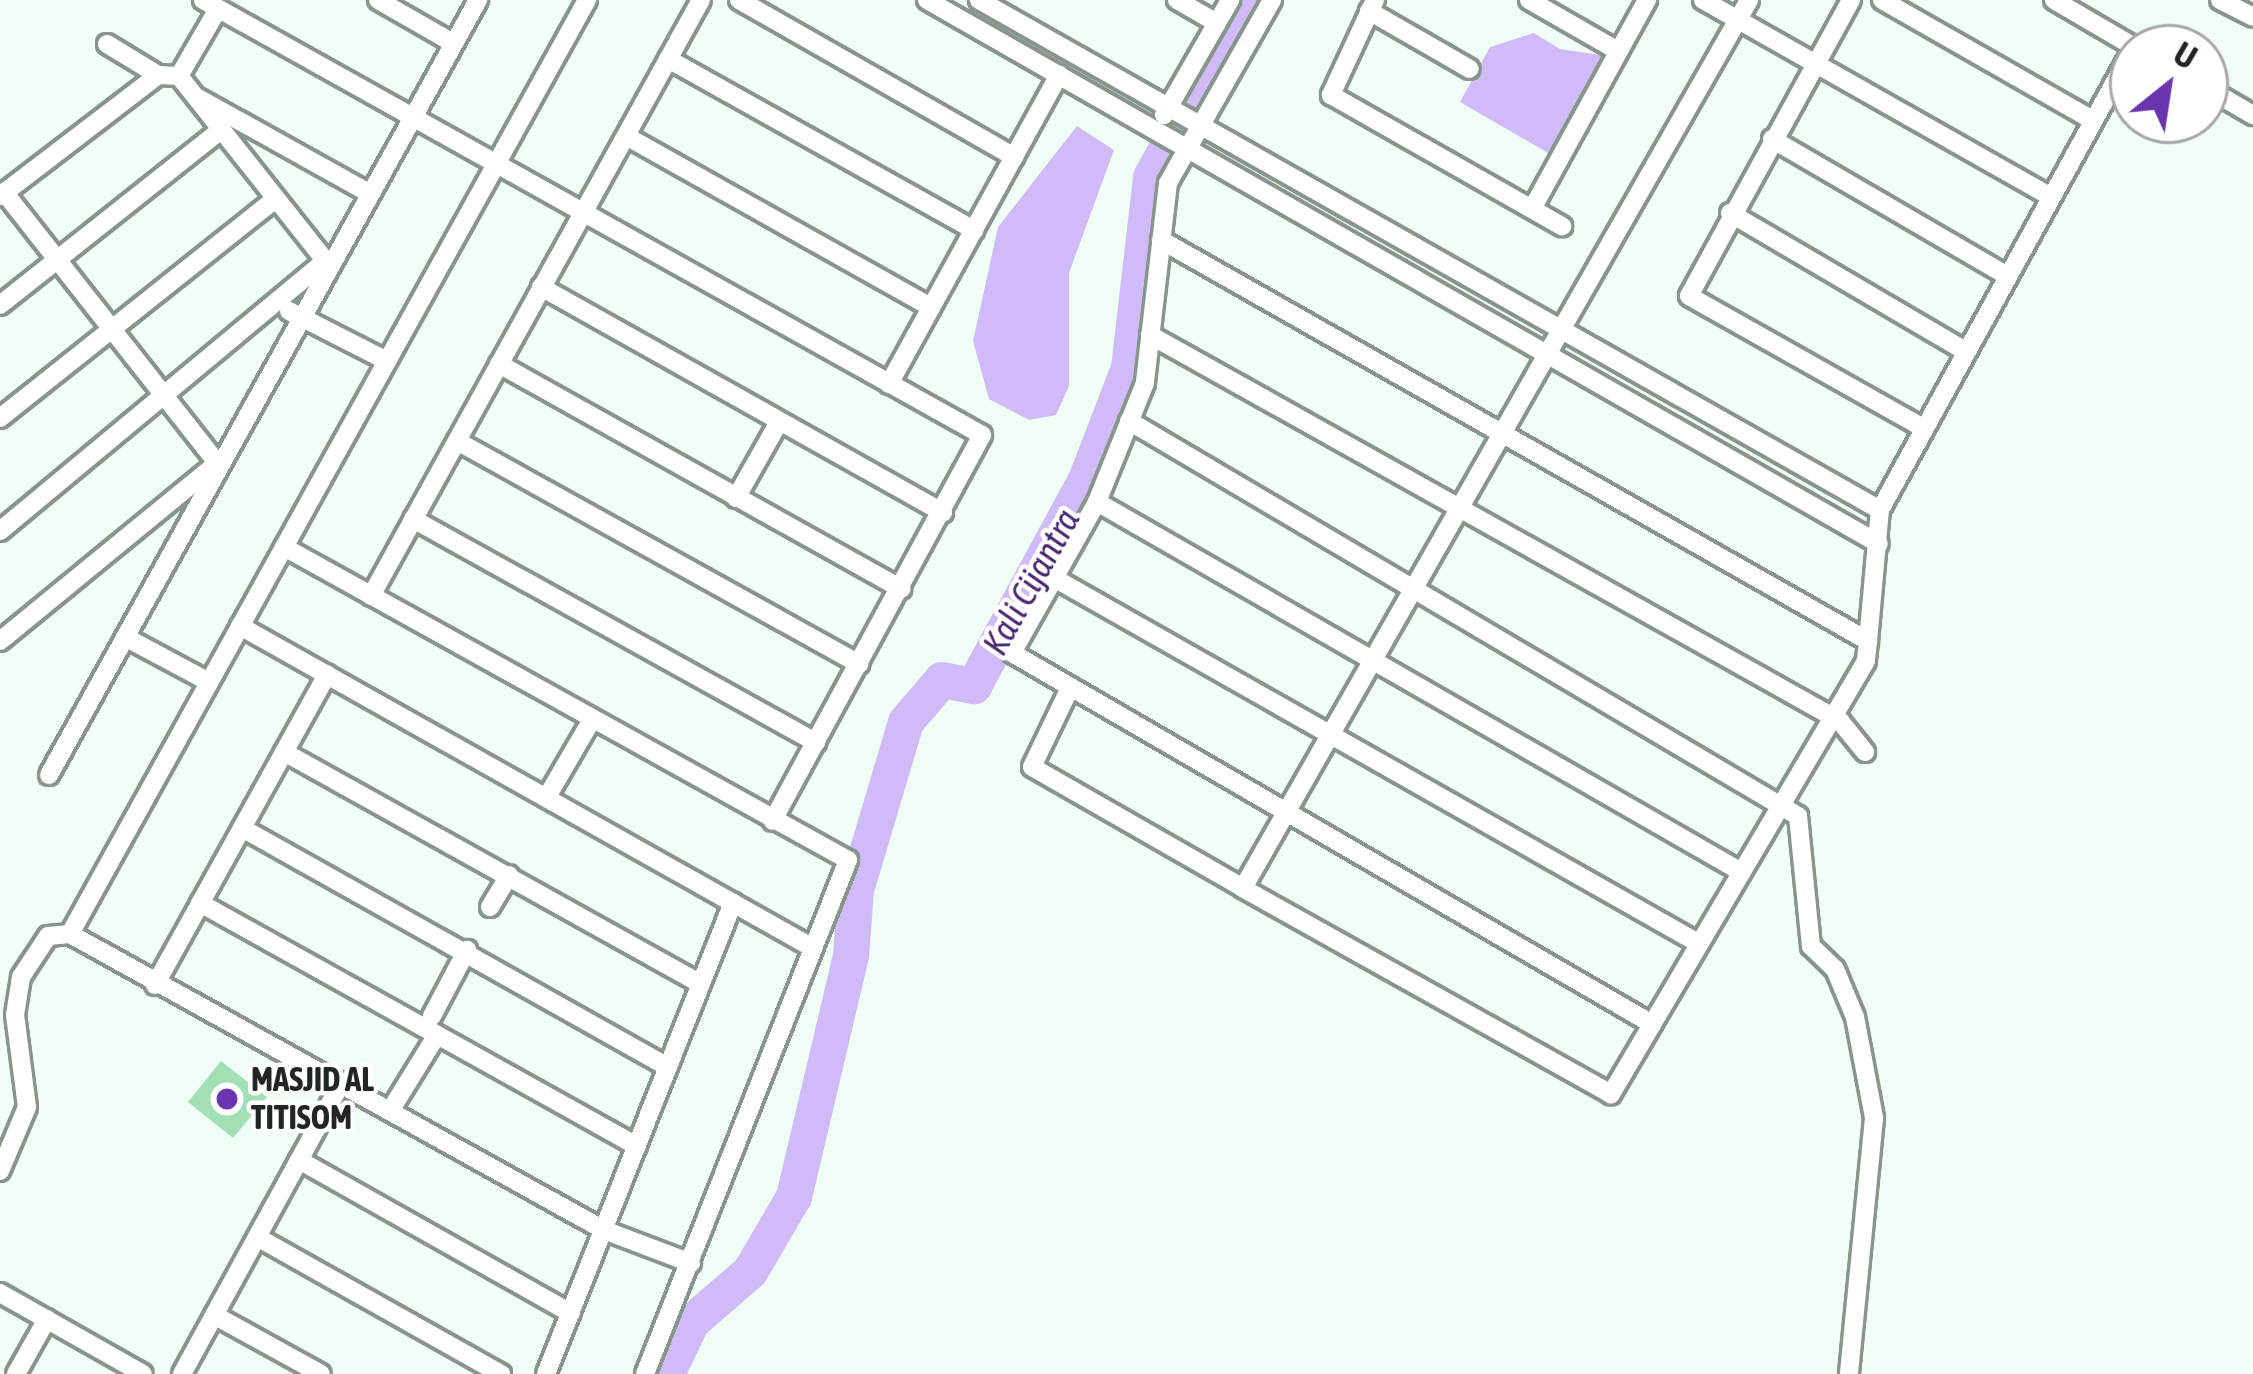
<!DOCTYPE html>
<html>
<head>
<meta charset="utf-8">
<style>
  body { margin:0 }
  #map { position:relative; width:2253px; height:1374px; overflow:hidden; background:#f1fef5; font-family:"Asap Condensed",sans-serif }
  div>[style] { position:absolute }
  .water>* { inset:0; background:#cfbbf7 }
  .river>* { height:36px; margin:-18px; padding:0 18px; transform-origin:18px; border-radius:18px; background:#cfbbf7 }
  .building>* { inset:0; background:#a1dfb5 }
  .roads { filter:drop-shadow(3px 0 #89958c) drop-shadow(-3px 0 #89958c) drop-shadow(0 3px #89958c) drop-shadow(0 -3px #89958c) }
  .street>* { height:18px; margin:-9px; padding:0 9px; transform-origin:9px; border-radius:9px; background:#fff }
  .dots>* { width:33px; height:33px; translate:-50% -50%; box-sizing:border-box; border:6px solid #fff; border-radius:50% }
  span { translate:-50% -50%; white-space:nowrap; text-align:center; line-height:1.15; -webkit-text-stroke:9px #fff; paint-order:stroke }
  .poi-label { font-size:33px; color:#222623; font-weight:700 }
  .left { translate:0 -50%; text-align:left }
  .water-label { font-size:36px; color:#45286d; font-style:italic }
  .north { position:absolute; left:2109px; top:24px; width:120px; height:120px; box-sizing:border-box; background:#fff; border:3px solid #a7a8a7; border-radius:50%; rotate:30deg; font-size:33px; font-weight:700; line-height:48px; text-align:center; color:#222623 }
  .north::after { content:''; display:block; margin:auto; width:42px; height:54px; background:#6b36ad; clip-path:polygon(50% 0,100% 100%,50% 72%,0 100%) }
</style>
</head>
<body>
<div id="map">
  <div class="water">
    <i style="clip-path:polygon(1534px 33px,1560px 49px,1607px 56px,1548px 153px,1460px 102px,1490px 47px)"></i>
    <i style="clip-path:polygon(1077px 126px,1114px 150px,1069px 273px,1069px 386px,1056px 415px,1029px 420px,989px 399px,973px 341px,998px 227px)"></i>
  </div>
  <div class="river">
    <i style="left:667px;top:1374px;width:58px;rotate:-64.3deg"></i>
    <i style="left:692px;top:1322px;width:77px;rotate:-40.8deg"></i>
    <i style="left:750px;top:1272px;width:87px;rotate:-59.6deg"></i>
    <i style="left:794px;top:1197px;width:249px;rotate:-76.7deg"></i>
    <i style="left:851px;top:955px;width:65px;rotate:-85.6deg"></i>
    <i style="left:856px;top:890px;width:175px;rotate:-73.4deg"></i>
    <i style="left:906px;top:722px;width:55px;rotate:-49.4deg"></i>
    <i style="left:942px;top:680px;width:33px;rotate:11deg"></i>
    <i style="left:974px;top:686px;width:234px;rotate:-61.5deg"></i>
    <i style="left:1086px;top:480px;width:120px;rotate:-69deg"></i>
    <i style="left:1129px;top:368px;width:192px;rotate:-83.4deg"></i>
    <i style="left:1151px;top:177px;width:202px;rotate:-61deg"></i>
  </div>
  <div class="building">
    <i style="clip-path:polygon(221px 1061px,267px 1097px,233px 1138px,188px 1102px)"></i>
  </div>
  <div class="roads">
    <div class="street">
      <i style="left:203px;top:0;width:892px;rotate:29.18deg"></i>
      <i style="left:982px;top:435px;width:439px;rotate:118.5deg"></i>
      <i style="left:378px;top:0;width:86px;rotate:29.8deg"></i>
      <i style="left:587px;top:0;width:1068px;rotate:118.97deg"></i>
      <i style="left:70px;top:934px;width:611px;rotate:29deg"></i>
      <i style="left:604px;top:1230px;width:93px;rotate:20.8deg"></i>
      <i style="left:739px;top:0;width:317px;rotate:29.7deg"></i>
      <i style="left:927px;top:0;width:1096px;rotate:29.74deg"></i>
      <i style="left:979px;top:0;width:1035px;rotate:29.51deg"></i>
      <i style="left:1177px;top:0;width:46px;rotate:29.9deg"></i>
      <i style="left:1272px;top:0;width:210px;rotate:119.6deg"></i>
      <i style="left:1168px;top:183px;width:201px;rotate:96.6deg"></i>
      <i style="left:1145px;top:383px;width:128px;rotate:112deg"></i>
      <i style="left:1097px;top:502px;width:173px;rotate:119.4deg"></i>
      <i style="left:1012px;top:653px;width:740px;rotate:30.1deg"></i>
      <i style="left:1375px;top:0;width:105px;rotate:114.9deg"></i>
      <i style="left:1331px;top:95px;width:266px;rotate:29.6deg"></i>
      <i style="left:1529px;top:0;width:103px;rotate:29.8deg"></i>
      <i style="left:1703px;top:0;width:398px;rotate:29.5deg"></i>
      <i style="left:1851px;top:0;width:337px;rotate:118.7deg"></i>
      <i style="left:1689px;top:296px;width:263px;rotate:29.4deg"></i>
      <i style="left:1882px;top:0;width:242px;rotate:29.7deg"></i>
      <i style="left:2054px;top:0;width:95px;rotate:30.3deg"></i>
      <i style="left:2220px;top:0;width:37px;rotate:27deg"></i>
      <i style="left:218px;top:9px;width:78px;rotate:120.2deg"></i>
      <i style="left:179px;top:76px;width:240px;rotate:51.6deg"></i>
      <i style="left:1369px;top:11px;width:116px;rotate:29.9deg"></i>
      <i style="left:107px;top:44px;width:60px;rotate:31.3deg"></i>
      <i style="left:668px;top:59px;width:351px;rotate:29.2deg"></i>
      <i style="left:2205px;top:87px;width:56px;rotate:30.3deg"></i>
      <i style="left:200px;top:99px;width:193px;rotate:29.1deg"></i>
      <i style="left:1164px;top:115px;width:133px;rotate:-60.1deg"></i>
      <i style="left:626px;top:136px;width:350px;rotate:29.3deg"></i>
      <i style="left:1772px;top:139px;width:268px;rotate:30.2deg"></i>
      <i style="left:4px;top:192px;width:347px;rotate:51.8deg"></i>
      <i style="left:0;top:196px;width:199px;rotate:-37.4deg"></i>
      <i style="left:158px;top:75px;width:21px;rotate:3deg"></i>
      <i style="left:1532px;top:209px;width:239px;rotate:-61.2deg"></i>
      <i style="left:1730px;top:213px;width:269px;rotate:30.4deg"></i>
      <i style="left:1161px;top:240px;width:813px;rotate:29.56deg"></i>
      <i style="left:1868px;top:641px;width:20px;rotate:96deg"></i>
      <i style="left:1866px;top:661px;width:503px;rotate:120.49deg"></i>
      <i style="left:1611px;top:1094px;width:422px;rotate:-150.8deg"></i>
      <i style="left:541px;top:287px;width:461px;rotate:29.3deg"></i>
      <i style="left:0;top:305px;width:282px;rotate:-38.4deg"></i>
      <i style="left:289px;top:311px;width:110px;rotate:27deg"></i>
      <i style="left:1150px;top:335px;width:791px;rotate:29.22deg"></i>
      <i style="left:1840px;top:721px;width:40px;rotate:51deg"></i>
      <i style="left:499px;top:364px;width:461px;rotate:29.2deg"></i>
      <i style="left:889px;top:384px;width:353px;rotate:-61.2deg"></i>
      <i style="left:0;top:418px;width:350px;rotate:-38.5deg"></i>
      <i style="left:1129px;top:421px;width:777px;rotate:30.56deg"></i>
      <i style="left:1798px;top:816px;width:131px;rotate:84.3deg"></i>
      <i style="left:1811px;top:946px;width:33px;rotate:44deg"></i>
      <i style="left:1835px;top:969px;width:52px;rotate:67.4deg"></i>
      <i style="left:1855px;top:1017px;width:103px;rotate:79.3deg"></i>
      <i style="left:1874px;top:1118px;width:257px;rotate:95.6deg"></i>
      <i style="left:457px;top:441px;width:460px;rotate:29deg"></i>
      <i style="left:736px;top:498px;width:87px;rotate:-60.5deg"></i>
      <i style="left:1097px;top:502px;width:739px;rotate:29.86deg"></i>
      <i style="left:413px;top:519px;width:461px;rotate:29deg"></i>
      <i style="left:0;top:531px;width:418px;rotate:-39.7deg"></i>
      <i style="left:284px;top:547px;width:645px;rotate:29.03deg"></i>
      <i style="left:848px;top:860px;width:553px;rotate:111.55deg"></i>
      <i style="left:1054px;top:578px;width:740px;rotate:29.54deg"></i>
      <i style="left:371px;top:596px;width:681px;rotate:-61.03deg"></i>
      <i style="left:240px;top:626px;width:657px;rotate:29.33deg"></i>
      <i style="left:125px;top:637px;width:95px;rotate:28.2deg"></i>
      <i style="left:0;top:641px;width:276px;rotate:-39.3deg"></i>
      <i style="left:1868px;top:641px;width:132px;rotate:-84.8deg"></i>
      <i style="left:1880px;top:510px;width:528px;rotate:-61.25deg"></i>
      <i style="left:1069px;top:690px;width:85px;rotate:115.7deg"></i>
      <i style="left:1032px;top:767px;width:243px;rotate:29.8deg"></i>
      <i style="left:1243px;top:888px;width:1022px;rotate:-60.32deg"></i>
      <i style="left:284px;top:752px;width:477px;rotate:29.1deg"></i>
      <i style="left:49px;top:775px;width:886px;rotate:-61.03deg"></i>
      <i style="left:548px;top:795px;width:86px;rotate:-59.8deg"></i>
      <i style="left:242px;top:828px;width:488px;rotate:29.3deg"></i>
      <i style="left:200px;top:903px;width:500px;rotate:29.08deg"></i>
      <i style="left:490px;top:907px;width:37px;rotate:-59deg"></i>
      <i style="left:155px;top:985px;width:355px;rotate:-61deg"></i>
      <i style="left:432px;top:1016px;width:75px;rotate:-62.1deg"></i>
      <i style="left:390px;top:1111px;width:89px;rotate:-58.3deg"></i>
      <i style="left:299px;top:1160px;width:312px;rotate:29.4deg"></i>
      <i style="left:0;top:1171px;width:69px;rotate:-67.1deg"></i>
      <i style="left:27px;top:1107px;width:93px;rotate:-97.4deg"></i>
      <i style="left:15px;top:1015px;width:38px;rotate:-81deg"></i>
      <i style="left:21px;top:977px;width:49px;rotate:-56.6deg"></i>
      <i style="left:48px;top:936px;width:22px;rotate:-5deg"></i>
      <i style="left:257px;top:1237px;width:280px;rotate:29.3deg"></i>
      <i style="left:0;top:1293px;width:164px;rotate:29.5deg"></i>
      <i style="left:214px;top:1315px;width:122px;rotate:28.9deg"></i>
      <i style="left:16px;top:1374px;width:63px;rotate:-60.6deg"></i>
      <i style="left:182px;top:1374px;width:333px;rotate:-61.3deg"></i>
      <i style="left:546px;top:1374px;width:507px;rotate:-68.35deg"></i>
    </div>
  </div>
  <div class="dots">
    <i style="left:227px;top:1099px;background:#6b36ad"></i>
  </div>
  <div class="poi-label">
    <span class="left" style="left:251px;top:1099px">MASJID AL<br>TITISOM</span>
  </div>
  <div class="water-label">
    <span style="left:1031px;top:582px;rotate:-61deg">Kali Cijantra</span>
  </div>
  <div class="north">U</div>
</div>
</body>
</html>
